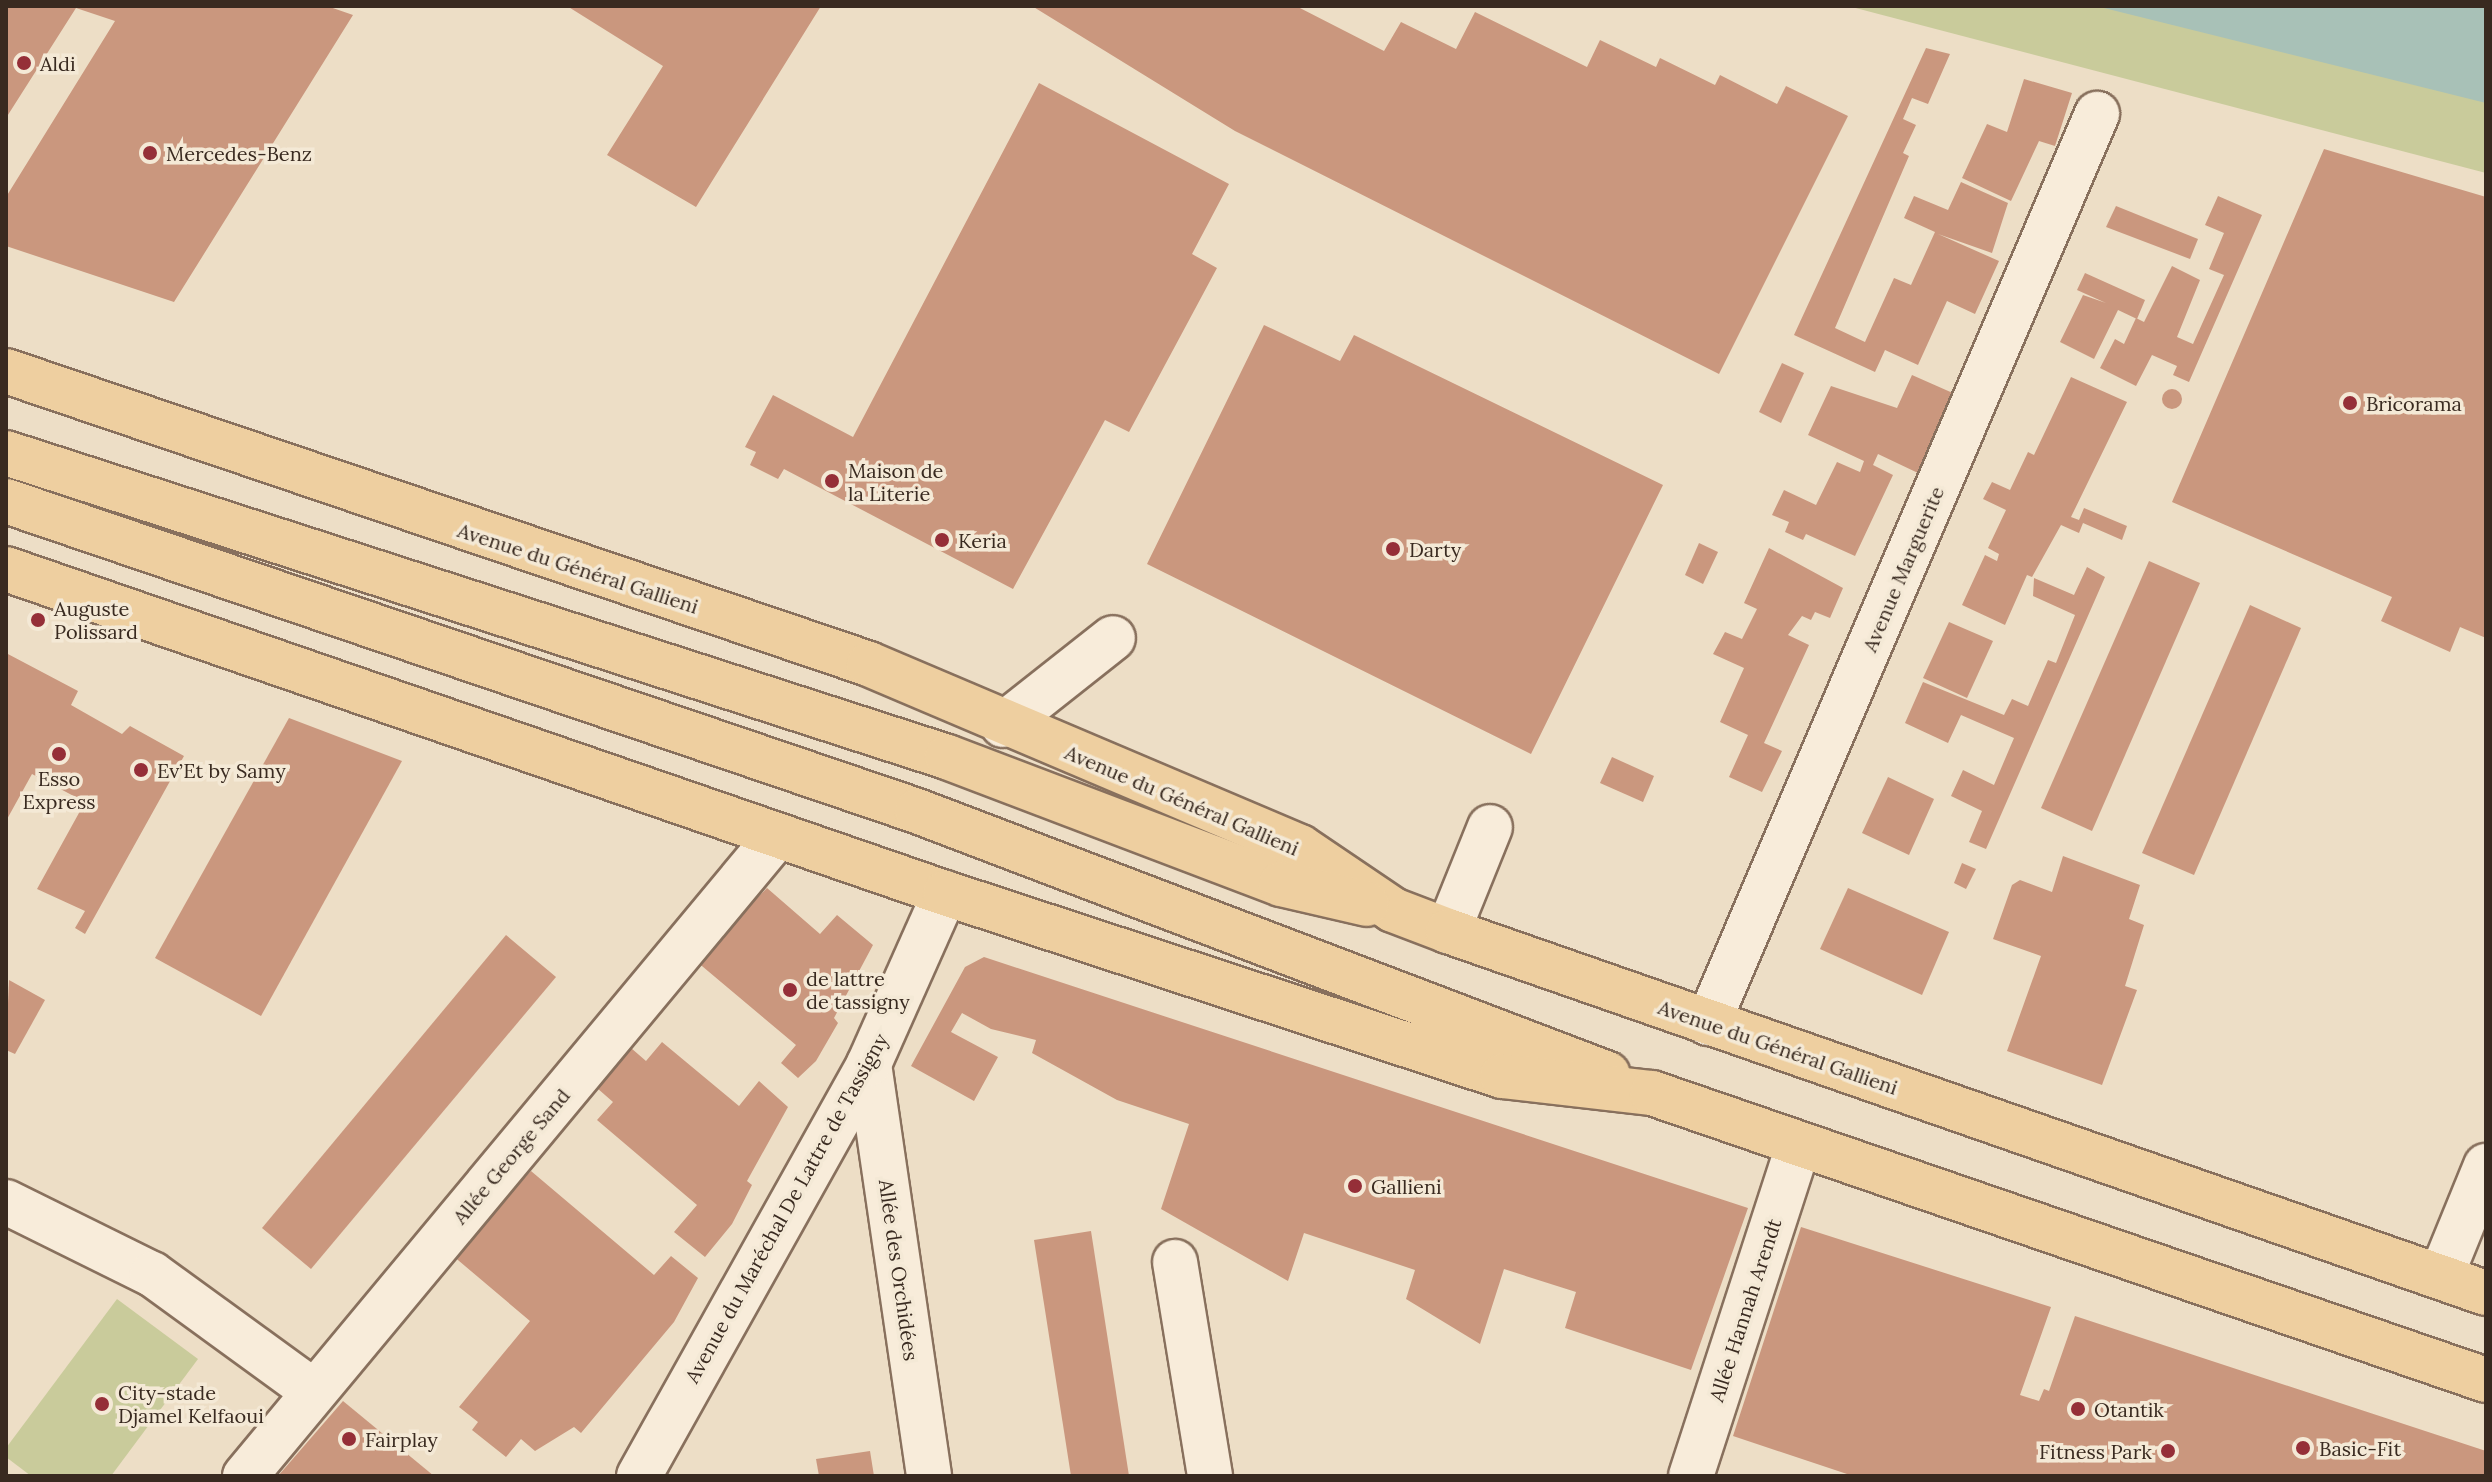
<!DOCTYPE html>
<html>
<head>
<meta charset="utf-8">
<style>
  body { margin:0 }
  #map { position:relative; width:2492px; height:1482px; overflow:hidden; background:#eddec6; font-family:Lora,serif }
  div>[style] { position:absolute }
  .green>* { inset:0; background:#c9cb9b }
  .water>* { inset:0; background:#a8c1b7 }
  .building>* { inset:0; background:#ca977e }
  .round { border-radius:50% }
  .roads { filter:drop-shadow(2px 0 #88705d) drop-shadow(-2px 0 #88705d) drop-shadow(0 2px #88705d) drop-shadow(0 -2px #88705d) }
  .minor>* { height:44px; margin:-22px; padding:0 22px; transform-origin:22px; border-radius:22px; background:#f8ecda }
  .major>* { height:44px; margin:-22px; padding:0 22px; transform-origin:22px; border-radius:22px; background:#eecfa0 }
  .dots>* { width:22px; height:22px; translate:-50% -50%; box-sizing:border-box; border:4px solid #f4e9d6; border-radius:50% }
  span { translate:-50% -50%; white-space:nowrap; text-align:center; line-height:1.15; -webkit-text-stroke:7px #f4e9d6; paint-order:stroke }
  .poi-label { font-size:20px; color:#392a20 }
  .left { translate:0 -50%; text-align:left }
  .right { translate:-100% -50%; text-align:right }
  .street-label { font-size:20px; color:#392a20 }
  .frame { position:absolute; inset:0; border:8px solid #392a20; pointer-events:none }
</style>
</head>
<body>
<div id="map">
  <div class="green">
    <i style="clip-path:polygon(1848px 6px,2100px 6px,2486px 102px,2486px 173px)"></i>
    <i style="clip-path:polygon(117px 1299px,198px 1359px,111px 1476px,31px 1476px,6px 1457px,6px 1448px)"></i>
  </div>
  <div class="water">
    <i style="clip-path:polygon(2096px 6px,2486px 6px,2486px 103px)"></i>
  </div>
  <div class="building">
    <i style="clip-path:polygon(6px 6px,327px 6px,353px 15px,174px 302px,6px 246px,6px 197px,115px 21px,76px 8px,6px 118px)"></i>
    <i style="clip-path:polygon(567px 6px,821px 6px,696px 207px,607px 155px,663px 66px)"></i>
    <i style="clip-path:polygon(1032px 6px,1296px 6px,1384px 51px,1401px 22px,1456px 49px,1475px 12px,1587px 67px,1600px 40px,1656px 67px,1660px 58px,1715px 85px,1720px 75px,1777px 104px,1786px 86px,1848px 116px,1719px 374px,1235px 131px)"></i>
    <i style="clip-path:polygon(1926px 48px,1950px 54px,1928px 104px,1912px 98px,1903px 119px,1916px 125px,1903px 153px,1909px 156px,1835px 328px,1865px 342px,1894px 278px,1911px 285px,1935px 232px,1904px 218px,1914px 196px,1948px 210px,1961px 182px,2008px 203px,1992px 253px,1938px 234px,1999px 261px,1975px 314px,1947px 301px,1918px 365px,1885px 350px,1875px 372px,1794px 335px)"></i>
    <i style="clip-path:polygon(2024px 79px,2072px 93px,2055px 146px,2039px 141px,2011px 201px,1962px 178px,1987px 124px,2007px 132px)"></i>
    <i style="clip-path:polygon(1039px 83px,1229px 184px,1192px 254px,1217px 268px,1129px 432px,1105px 420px,1013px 589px,784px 469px,778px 479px,750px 465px,756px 452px,745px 447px,773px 395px,853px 437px)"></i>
    <i style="clip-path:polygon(2324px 149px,2486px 197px,2486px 638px,2460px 627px,2450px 652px,2381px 621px,2392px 597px,2172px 502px)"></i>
    <i style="clip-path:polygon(2218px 196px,2262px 215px,2189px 382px,2173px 375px,2177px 366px,2152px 355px,2136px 386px,2100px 368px,2115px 339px,2124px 344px,2136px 318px,2144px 322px,2172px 266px,2200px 280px,2177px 337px,2193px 344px,2224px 275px,2209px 269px,2224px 233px,2205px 225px)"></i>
    <i style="clip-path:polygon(2116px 206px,2198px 239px,2190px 259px,2106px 227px)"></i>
    <i style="clip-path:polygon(2085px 273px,2145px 300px,2137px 319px,2118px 310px,2094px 359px,2060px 342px,2083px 295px,2106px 303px,2077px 290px)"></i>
    <i style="clip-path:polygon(1264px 325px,1340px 361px,1354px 335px,1663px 485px,1531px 754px,1147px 564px)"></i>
    <i style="clip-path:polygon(1782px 363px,1804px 373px,1781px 423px,1759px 412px)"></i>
    <i style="clip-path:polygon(1912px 375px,1955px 394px,1918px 473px,1878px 454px,1873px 465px,1893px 475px,1855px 556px,1806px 534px,1803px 540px,1785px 532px,1789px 522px,1772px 515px,1784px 490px,1816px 505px,1837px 462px,1860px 472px,1864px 461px,1808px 435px,1831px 386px,1897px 408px)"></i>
    <i style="clip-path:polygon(2071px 377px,2127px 402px,2071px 517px,2079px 520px,2084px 508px,2127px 526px,2122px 540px,2083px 523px,2079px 533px,2061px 525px,2032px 577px,2027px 575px,2005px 625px,1962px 605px,1985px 555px,1997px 561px,1999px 554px,1988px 548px,2006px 510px,1983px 499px,1992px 482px,2010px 490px,2028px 452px,2034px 455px)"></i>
    <i class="round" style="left:2162px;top:389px;width:20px;height:20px"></i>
    <i style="clip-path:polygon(1699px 543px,1718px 552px,1703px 584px,1685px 575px)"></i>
    <i style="clip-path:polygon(1769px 548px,1843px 588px,1830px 618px,1815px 612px,1811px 620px,1802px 616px,1788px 635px,1809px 645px,1764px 743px,1782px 751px,1762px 792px,1729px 777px,1748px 735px,1720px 722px,1744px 668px,1713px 654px,1725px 632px,1742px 639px,1757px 609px,1744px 603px)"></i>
    <i style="clip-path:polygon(2149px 561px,2200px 583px,2092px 831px,2041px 808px)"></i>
    <i style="clip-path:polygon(2087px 567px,2105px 577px,1986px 849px,1969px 842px,1982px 811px,1951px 796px,1963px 770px,1994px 785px,2014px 738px,1961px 715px,1948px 743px,1905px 723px,1923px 682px,2004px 715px,2012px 699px,2028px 706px,2048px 660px,2056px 663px,2075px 615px,2033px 596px,2034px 578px,2074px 595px)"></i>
    <i style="clip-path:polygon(2250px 605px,2301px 628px,2194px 875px,2142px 853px)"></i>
    <i style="clip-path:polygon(1949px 622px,1993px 641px,1967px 698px,1923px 678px)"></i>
    <i style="clip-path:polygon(6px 653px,78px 691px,71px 705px,122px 734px,130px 726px,184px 756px,85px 934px,75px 928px,85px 911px,37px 889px,85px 802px,32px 774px,6px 821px)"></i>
    <i style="clip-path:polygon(289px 718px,402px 761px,261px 1016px,155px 958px)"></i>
    <i style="clip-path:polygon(1612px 757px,1654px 776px,1643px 802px,1600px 783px)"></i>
    <i style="clip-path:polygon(1888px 777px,1934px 799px,1909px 855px,1862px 833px)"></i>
    <i style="clip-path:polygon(2063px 856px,2140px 885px,2129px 919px,2144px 925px,2125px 986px,2137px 990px,2102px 1085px,2007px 1051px,2041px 956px,1993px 939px,2012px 885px,2020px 880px,2052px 892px)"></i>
    <i style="clip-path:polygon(1962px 863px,1976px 869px,1966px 889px,1954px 883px)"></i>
    <i style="clip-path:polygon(767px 888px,820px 934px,837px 915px,873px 945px,834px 1018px,838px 1023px,816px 1061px,798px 1078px,781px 1063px,796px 1045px,696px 961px)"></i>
    <i style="clip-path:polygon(1848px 888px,1949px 932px,1922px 995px,1820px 949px)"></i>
    <i style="clip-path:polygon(506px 935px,556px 977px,311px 1269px,262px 1228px)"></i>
    <i style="clip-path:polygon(984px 957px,1748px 1208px,1691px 1370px,1565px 1328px,1576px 1292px,1504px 1269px,1480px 1344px,1406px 1299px,1415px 1270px,1304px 1233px,1288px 1281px,1161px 1209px,1189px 1124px,1117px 1100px,1032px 1053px,1036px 1040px,991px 1029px,962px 1013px,951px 1032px,998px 1057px,974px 1101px,911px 1066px,965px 967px)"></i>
    <i style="clip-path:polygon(9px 980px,45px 1000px,15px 1054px,6px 1050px)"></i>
    <i style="clip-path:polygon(662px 1042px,739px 1106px,759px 1081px,788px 1107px,747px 1181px,752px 1185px,732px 1224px,705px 1257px,674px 1232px,697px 1205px,597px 1120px,613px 1102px,597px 1088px,631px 1048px,646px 1061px)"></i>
    <i style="clip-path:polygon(531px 1171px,654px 1275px,671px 1256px,698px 1278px,674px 1322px,581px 1433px,574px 1427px,535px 1451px,521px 1439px,506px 1457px,472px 1430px,478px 1422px,459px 1407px,530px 1321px,452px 1255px)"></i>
    <i style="clip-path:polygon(1801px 1227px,2051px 1307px,2020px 1395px,2039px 1401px,2044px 1389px,2049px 1391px,2075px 1316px,2486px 1451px,2486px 1476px,1853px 1476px,1733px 1436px)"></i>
    <i style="clip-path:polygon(1091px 1231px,1129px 1476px,1071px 1476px,1034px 1240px)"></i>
    <i style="clip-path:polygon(343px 1401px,434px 1476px,278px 1476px)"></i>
    <i style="clip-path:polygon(870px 1451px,874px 1476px,819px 1476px,816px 1459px)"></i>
  </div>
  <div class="roads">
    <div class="minor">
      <i style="left:1003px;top:725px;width:140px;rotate:-38.3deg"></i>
      <i style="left:1448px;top:931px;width:112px;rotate:-68deg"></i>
      <i style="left:1708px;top:1023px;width:989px;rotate:-66.83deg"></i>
      <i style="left:869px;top:1064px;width:416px;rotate:81.7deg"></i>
      <i style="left:6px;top:1202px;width:163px;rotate:26.3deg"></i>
      <i style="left:152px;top:1274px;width:199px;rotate:36deg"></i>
      <i style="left:1175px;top:1262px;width:217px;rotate:80.7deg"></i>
      <i style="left:2441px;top:1276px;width:119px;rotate:-67.8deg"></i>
      <i style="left:245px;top:1476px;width:832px;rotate:-50.26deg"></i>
      <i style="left:639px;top:1476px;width:472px;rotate:-60.8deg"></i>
      <i style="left:869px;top:1064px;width:187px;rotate:-66deg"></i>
      <i style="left:1691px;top:1476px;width:349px;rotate:-72deg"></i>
    </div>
    <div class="major">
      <i style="left:6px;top:371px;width:911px;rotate:18.75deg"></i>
      <i style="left:869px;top:664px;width:468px;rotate:23deg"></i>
      <i style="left:1300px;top:847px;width:112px;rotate:34.1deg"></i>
      <i style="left:1393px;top:910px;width:59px;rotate:20.9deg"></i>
      <i style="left:1448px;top:931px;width:1099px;rotate:19.23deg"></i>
      <i style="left:6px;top:453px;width:989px;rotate:17.9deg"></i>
      <i style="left:947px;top:757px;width:357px;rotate:20.8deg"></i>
      <i style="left:1281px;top:884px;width:88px;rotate:13.1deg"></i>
      <i style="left:6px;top:501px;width:962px;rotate:18.79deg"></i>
      <i style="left:917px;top:811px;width:739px;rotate:20.84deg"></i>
      <i style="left:6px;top:569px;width:993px;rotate:19.04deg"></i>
      <i style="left:945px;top:893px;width:586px;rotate:18.19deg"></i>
      <i style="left:1502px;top:1076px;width:151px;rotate:6.5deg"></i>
      <i style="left:1652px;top:1093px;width:882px;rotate:18.99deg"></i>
    </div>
  </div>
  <div class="dots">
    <i style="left:24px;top:63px;background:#952f38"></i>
    <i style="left:150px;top:153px;background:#952f38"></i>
    <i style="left:2350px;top:403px;background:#952f38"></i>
    <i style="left:832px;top:481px;background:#952f38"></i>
    <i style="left:942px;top:540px;background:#952f38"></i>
    <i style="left:1393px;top:549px;background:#952f38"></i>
    <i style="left:38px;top:620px;background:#952f38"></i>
    <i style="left:59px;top:754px;background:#952f38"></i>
    <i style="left:141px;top:770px;background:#952f38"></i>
    <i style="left:790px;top:990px;background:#952f38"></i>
    <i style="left:1355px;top:1186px;background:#952f38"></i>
    <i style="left:102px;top:1404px;background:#952f38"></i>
    <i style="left:2078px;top:1409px;background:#952f38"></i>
    <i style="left:349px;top:1439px;background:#952f38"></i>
    <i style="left:2303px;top:1448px;background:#952f38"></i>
    <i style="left:2168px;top:1451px;background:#952f38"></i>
  </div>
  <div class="poi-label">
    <span class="left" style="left:40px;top:63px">Aldi</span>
    <span class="left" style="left:166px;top:153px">Mercedes-Benz</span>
    <span class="left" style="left:2366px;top:403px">Bricorama</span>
    <span class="left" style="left:848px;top:482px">Maison de<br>la Literie</span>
    <span class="left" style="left:958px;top:540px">Keria</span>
    <span class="left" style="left:1409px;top:549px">Darty</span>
    <span class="left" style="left:54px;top:620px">Auguste<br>Polissard</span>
    <span class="left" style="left:157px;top:770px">Ev’Et by Samy</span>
    <span style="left:59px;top:790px">Esso<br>Express</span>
    <span class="left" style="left:806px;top:990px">de lattre<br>de tassigny</span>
    <span class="left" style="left:1371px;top:1186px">Gallieni</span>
    <span class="left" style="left:118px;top:1404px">City-stade<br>Djamel Kelfaoui</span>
    <span class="left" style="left:2094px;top:1409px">Otantik</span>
    <span class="left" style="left:365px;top:1439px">Fairplay</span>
    <span class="left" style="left:2319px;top:1448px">Basic-Fit</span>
    <span class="right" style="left:2152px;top:1451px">Fitness Park</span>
  </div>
  <div class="street-label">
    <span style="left:578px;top:568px;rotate:18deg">Avenue du Général Gallieni</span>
    <span style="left:1903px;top:569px;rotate:-67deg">Avenue Marguerite</span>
    <span style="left:1182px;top:800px;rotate:23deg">Avenue du Général Gallieni</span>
    <span style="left:1778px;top:1047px;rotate:19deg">Avenue du Général Gallieni</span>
    <span style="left:511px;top:1156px;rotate:-50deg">Allée George Sand</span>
    <span style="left:786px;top:1208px;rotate:-61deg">Avenue du Maréchal De Lattre de Tassigny</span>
    <span style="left:899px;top:1270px;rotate:82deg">Allée des Orchidées</span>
    <span style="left:1745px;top:1310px;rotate:-72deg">Allée Hannah Arendt</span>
  </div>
  <div class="frame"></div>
</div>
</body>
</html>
